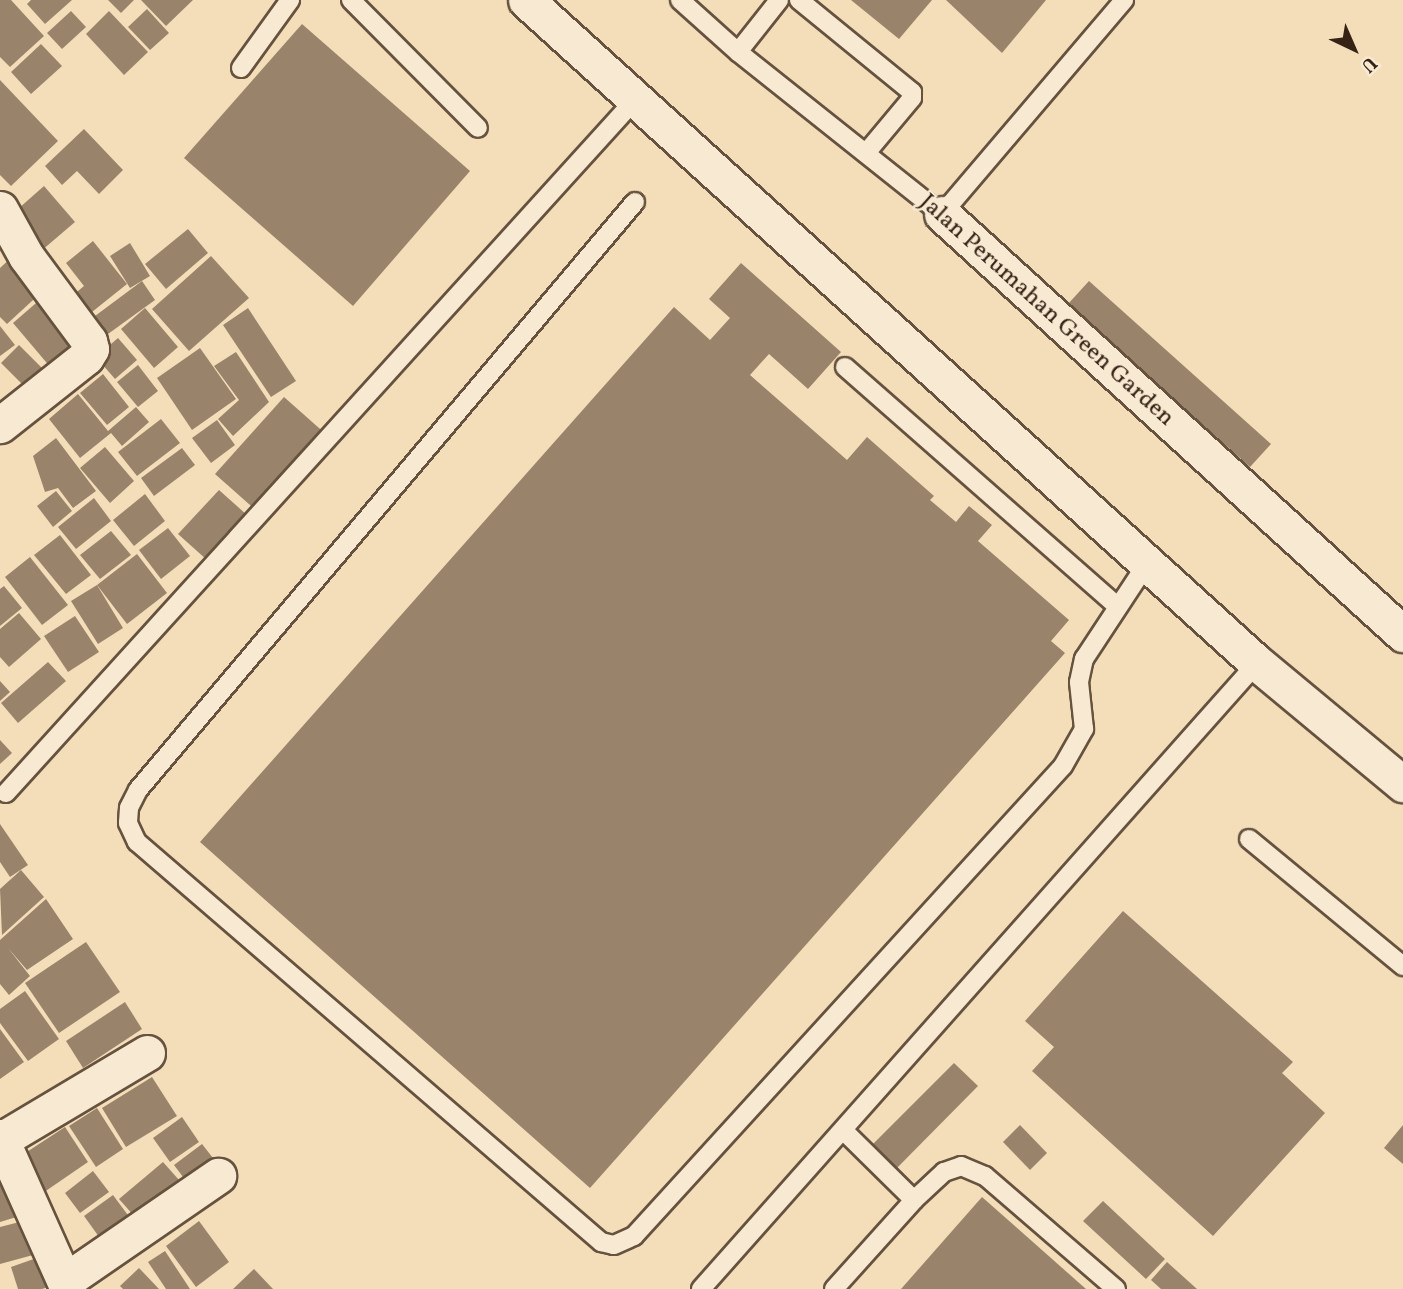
<!DOCTYPE html>
<html>
<head>
<meta charset="utf-8">
<style>
  body { margin:0 }
  #map { position:relative; width:1403px; height:1289px; overflow:hidden; background:#f4deb9; font-family:Vollkorn,serif }
  div>[style] { position:absolute }
  .building>* { inset:0; background:#99846b }
  .roads { filter:drop-shadow(2px 0 #66523f) drop-shadow(-2px 0 #66523f) drop-shadow(0 2px #66523f) drop-shadow(0 -2px #66523f) }
  .lane>* { height:18px; margin:-9px; padding:0 9px; transform-origin:9px; border-radius:9px; background:#f8ead2 }
  .street>* { height:35px; margin:-17.5px; padding:0 17.5px; transform-origin:17.5px; border-radius:17.5px; background:#f8ead2 }
  span { translate:-50% -50%; white-space:nowrap; text-align:center; line-height:1.15; -webkit-text-stroke:5px #f8ead2; paint-order:stroke }
  .street-label { font-size:24px; color:#362316 }
  .north { position:absolute; left:1319px; top:14px; width:70px; height:70px; -webkit-text-stroke:5px #f8ead2; paint-order:stroke; rotate:136deg; font-size:19px; font-weight:700; line-height:28px; text-align:center; color:#362316 }
  .north::after { content:''; display:block; margin:auto; width:24px; height:32px; background:#362316; clip-path:polygon(50% 0,100% 100%,50% 72%,0 100%) }
</style>
</head>
<body>
<div id="map">
  <div class="building">
    <i style="clip-path:polygon(0 0,11px 0,44px 36px,10px 67px,0 57px)"></i>
    <i style="clip-path:polygon(31px 0,72px 0,45px 24px,27px 4px)"></i>
    <i style="clip-path:polygon(108px 0,134px 0,121px 13px)"></i>
    <i style="clip-path:polygon(141px 0,193px 0,166px 26px)"></i>
    <i style="clip-path:polygon(851px 0,932px 0,899px 39px)"></i>
    <i style="clip-path:polygon(946px 0,1046px 0,1002px 53px)"></i>
    <i style="clip-path:polygon(147px 9px,169px 33px,150px 50px,128px 27px)"></i>
    <i style="clip-path:polygon(71px 11px,86px 27px,62px 49px,47px 33px)"></i>
    <i style="clip-path:polygon(109px 11px,148px 52px,124px 75px,86px 34px)"></i>
    <i style="clip-path:polygon(302px 24px,470px 171px,353px 306px,184px 158px)"></i>
    <i style="clip-path:polygon(41px 44px,62px 66px,31px 94px,11px 72px)"></i>
    <i style="clip-path:polygon(0 80px,58px 141px,11px 186px,0 175px)"></i>
    <i style="clip-path:polygon(84px 129px,123px 170px,99px 194px,77px 171px,62px 185px,45px 166px)"></i>
    <i style="clip-path:polygon(44px 186px,75px 222px,41px 251px,10px 216px)"></i>
    <i style="clip-path:polygon(188px 229px,208px 253px,166px 289px,145px 264px)"></i>
    <i style="clip-path:polygon(93px 241px,127px 284px,87px 316px,72px 296px,84px 286px,66px 263px)"></i>
    <i style="clip-path:polygon(130px 243px,150px 276px,130px 288px,110px 256px)"></i>
    <i style="clip-path:polygon(13px 256px,45px 289px,7px 324px,0 317px,0 268px)"></i>
    <i style="clip-path:polygon(211px 256px,249px 298px,189px 351px,152px 309px)"></i>
    <i style="clip-path:polygon(741px 263px,841px 352px,808px 389px,769px 354px,750px 375px,847px 460px,867px 437px,934px 496px,930px 500px,956px 522px,969px 506px,992px 525px,978px 541px,1069px 620px,1051px 641px,1065px 653px,590px 1188px,200px 842px,674px 307px,710px 340px,730px 318px,709px 299px)"></i>
    <i style="clip-path:polygon(142px 281px,155px 300px,108px 334px,95px 316px)"></i>
    <i style="clip-path:polygon(1089px 281px,1271px 444px,1250px 467px,1068px 304px)"></i>
    <i style="clip-path:polygon(43px 297px,87px 349px,57px 375px,13px 323px)"></i>
    <i style="clip-path:polygon(145px 308px,178px 347px,154px 368px,121px 329px)"></i>
    <i style="clip-path:polygon(248px 308px,296px 381px,271px 397px,223px 325px)"></i>
    <i style="clip-path:polygon(0 326px,15px 345px,0 356px)"></i>
    <i style="clip-path:polygon(118px 338px,137px 360px,115px 379px,96px 357px)"></i>
    <i style="clip-path:polygon(19px 345px,50px 376px,32px 394px,1px 363px)"></i>
    <i style="clip-path:polygon(200px 348px,236px 399px,192px 430px,157px 378px)"></i>
    <i style="clip-path:polygon(236px 352px,269px 402px,233px 436px,218px 419px,239px 400px,214px 366px)"></i>
    <i style="clip-path:polygon(138px 365px,158px 391px,138px 407px,117px 382px)"></i>
    <i style="clip-path:polygon(103px 374px,129px 407px,107px 425px,80px 393px)"></i>
    <i style="clip-path:polygon(78px 394px,108px 431px,136px 407px,149px 422px,122px 446px,111px 433px,80px 458px,49px 419px)"></i>
    <i style="clip-path:polygon(284px 397px,328px 436px,259px 513px,215px 474px)"></i>
    <i style="clip-path:polygon(161px 419px,180px 443px,137px 476px,118px 452px)"></i>
    <i style="clip-path:polygon(217px 420px,235px 445px,211px 463px,192px 438px)"></i>
    <i style="clip-path:polygon(56px 438px,96px 491px,73px 508px,58px 488px,45px 492px,33px 456px)"></i>
    <i style="clip-path:polygon(105px 447px,134px 481px,110px 503px,80px 468px)"></i>
    <i style="clip-path:polygon(182px 448px,195px 465px,154px 496px,141px 478px)"></i>
    <i style="clip-path:polygon(219px 490px,247px 515px,207px 560px,178px 534px)"></i>
    <i style="clip-path:polygon(56px 491px,72px 511px,53px 527px,37px 506px)"></i>
    <i style="clip-path:polygon(145px 494px,165px 521px,134px 546px,113px 520px)"></i>
    <i style="clip-path:polygon(94px 498px,111px 521px,76px 549px,58px 527px)"></i>
    <i style="clip-path:polygon(168px 528px,190px 556px,161px 579px,139px 550px)"></i>
    <i style="clip-path:polygon(111px 531px,131px 555px,100px 579px,80px 555px)"></i>
    <i style="clip-path:polygon(60px 535px,91px 575px,66px 594px,34px 555px)"></i>
    <i style="clip-path:polygon(137px 554px,167px 593px,127px 624px,97px 585px)"></i>
    <i style="clip-path:polygon(30px 557px,68px 605px,42px 625px,5px 577px)"></i>
    <i style="clip-path:polygon(97px 585px,123px 628px,98px 644px,71px 601px)"></i>
    <i style="clip-path:polygon(4px 586px,22px 608px,0 626px,0 589px)"></i>
    <i style="clip-path:polygon(19px 613px,41px 639px,9px 667px,0 657px,0 629px)"></i>
    <i style="clip-path:polygon(75px 616px,99px 652px,68px 672px,44px 636px)"></i>
    <i style="clip-path:polygon(48px 662px,66px 681px,18px 723px,1px 703px)"></i>
    <i style="clip-path:polygon(0 681px,10px 692px,0 701px)"></i>
    <i style="clip-path:polygon(0 740px,12px 753px,0 764px)"></i>
    <i style="clip-path:polygon(0 824px,28px 865px,10px 877px,0 862px)"></i>
    <i style="clip-path:polygon(21px 870px,44px 897px,2px 935px,0 889px)"></i>
    <i style="clip-path:polygon(46px 899px,73px 939px,27px 970px,8px 948px,30px 976px,9px 995px,0 984px,0 940px)"></i>
    <i style="clip-path:polygon(1123px 911px,1293px 1062px,1282px 1073px,1325px 1113px,1213px 1236px,1032px 1071px,1054px 1047px,1025px 1021px)"></i>
    <i style="clip-path:polygon(86px 942px,120px 992px,59px 1033px,25px 983px)"></i>
    <i style="clip-path:polygon(25px 991px,59px 1039px,28px 1061px,0 1023px,0 1009px)"></i>
    <i style="clip-path:polygon(125px 1002px,142px 1029px,83px 1068px,66px 1041px)"></i>
    <i style="clip-path:polygon(0 1029px,24px 1062px,0 1079px)"></i>
    <i style="clip-path:polygon(954px 1063px,978px 1086px,893px 1172px,869px 1148px)"></i>
    <i style="clip-path:polygon(152px 1077px,177px 1116px,126px 1147px,102px 1108px)"></i>
    <i style="clip-path:polygon(97px 1108px,123px 1149px,96px 1167px,69px 1126px)"></i>
    <i style="clip-path:polygon(182px 1117px,199px 1142px,170px 1162px,153px 1138px)"></i>
    <i style="clip-path:polygon(1020px 1125px,1047px 1153px,1030px 1170px,1003px 1142px)"></i>
    <i style="clip-path:polygon(1403px 1125px,1403px 1164px,1384px 1148px)"></i>
    <i style="clip-path:polygon(65px 1127px,88px 1162px,37px 1197px,13px 1161px)"></i>
    <i style="clip-path:polygon(202px 1144px,220px 1167px,192px 1189px,174px 1165px)"></i>
    <i style="clip-path:polygon(163px 1162px,187px 1189px,143px 1226px,119px 1199px)"></i>
    <i style="clip-path:polygon(93px 1171px,109px 1192px,80px 1213px,65px 1193px)"></i>
    <i style="clip-path:polygon(0 1177px,23px 1215px,0 1222px)"></i>
    <i style="clip-path:polygon(113px 1195px,136px 1226px,107px 1248px,84px 1216px)"></i>
    <i style="clip-path:polygon(982px 1197px,1086px 1289px,901px 1289px)"></i>
    <i style="clip-path:polygon(1103px 1201px,1165px 1259px,1146px 1279px,1083px 1221px)"></i>
    <i style="clip-path:polygon(35px 1218px,44px 1252px,0 1264px,0 1227px)"></i>
    <i style="clip-path:polygon(199px 1221px,229px 1262px,196px 1287px,166px 1246px)"></i>
    <i style="clip-path:polygon(165px 1251px,190px 1289px,166px 1289px,148px 1262px)"></i>
    <i style="clip-path:polygon(45px 1255px,54px 1285px,42px 1289px,18px 1289px,11px 1267px)"></i>
    <i style="clip-path:polygon(1167px 1262px,1197px 1289px,1161px 1289px,1151px 1280px)"></i>
    <i style="clip-path:polygon(139px 1268px,159px 1289px,123px 1289px,120px 1286px)"></i>
    <i style="clip-path:polygon(254px 1269px,273px 1289px,233px 1289px)"></i>
  </div>
  <div class="roads">
    <div class="lane">
      <i style="left:351px;top:0;width:180px;rotate:45.2deg"></i>
      <i style="left:680px;top:0;width:78px;rotate:41.9deg"></i>
      <i style="left:738px;top:52px;width:260px;rotate:38.5deg"></i>
      <i style="left:942px;top:214px;width:281px;rotate:-49.6deg"></i>
      <i style="left:799px;top:0;width:146px;rotate:39.2deg"></i>
      <i style="left:912px;top:92px;width:6px;rotate:90deg"></i>
      <i style="left:912px;top:98px;width:72px;rotate:129.9deg"></i>
      <i style="left:738px;top:52px;width:66px;rotate:-51.7deg"></i>
      <i style="left:241px;top:68px;width:84px;rotate:-54.2deg"></i>
      <i style="left:635px;top:202px;width:770px;rotate:130.21deg"></i>
      <i style="left:138px;top:790px;width:20px;rotate:117deg"></i>
      <i style="left:129px;top:808px;width:15px;rotate:94deg"></i>
      <i style="left:128px;top:823px;width:21px;rotate:65deg"></i>
      <i style="left:137px;top:842px;width:613px;rotate:40.76deg"></i>
      <i style="left:601px;top:1242px;width:13px;rotate:13deg"></i>
      <i style="left:614px;top:1245px;width:22px;rotate:-24deg"></i>
      <i style="left:634px;top:1236px;width:636px;rotate:-47.61deg"></i>
      <i style="left:1063px;top:766px;width:43px;rotate:-60.4deg"></i>
      <i style="left:1084px;top:729px;width:47px;rotate:-96.1deg"></i>
      <i style="left:1079px;top:682px;width:24px;rotate:-78deg"></i>
      <i style="left:1084px;top:659px;width:116px;rotate:-56.6deg"></i>
      <i style="left:845px;top:367px;width:363px;rotate:41.3deg"></i>
      <i style="left:6px;top:793px;width:934px;rotate:-47.78deg"></i>
      <i style="left:1249px;top:839px;width:200px;rotate:39.5deg"></i>
      <i style="left:844px;top:1131px;width:98px;rotate:44.6deg"></i>
      <i style="left:701px;top:1289px;width:837px;rotate:-48.39deg"></i>
      <i style="left:834px;top:1289px;width:120px;rotate:-48deg"></i>
      <i style="left:914px;top:1200px;width:41px;rotate:-43deg"></i>
      <i style="left:944px;top:1172px;width:18px;rotate:-19deg"></i>
      <i style="left:961px;top:1166px;width:26px;rotate:23deg"></i>
      <i style="left:985px;top:1176px;width:173px;rotate:40.8deg"></i>
    </div>
    <div class="street">
      <i style="left:526px;top:0;width:987px;rotate:42.21deg"></i>
      <i style="left:1257px;top:663px;width:190px;rotate:39.7deg"></i>
      <i style="left:0;top:209px;width:54px;rotate:61deg"></i>
      <i style="left:26px;top:256px;width:106px;rotate:53.5deg"></i>
      <i style="left:89px;top:341px;width:8px;rotate:76deg"></i>
      <i style="left:91px;top:349px;width:9px;rotate:122deg"></i>
      <i style="left:86px;top:357px;width:110px;rotate:141.7deg"></i>
      <i style="left:942px;top:214px;width:624px;rotate:42.34deg"></i>
      <i style="left:0;top:1137px;width:167px;rotate:65.9deg"></i>
      <i style="left:1px;top:1140px;width:170px;rotate:-30.8deg"></i>
      <i style="left:65px;top:1281px;width:186px;rotate:-34.5deg"></i>
    </div>
  </div>
  <div class="street-label">
    <span style="left:1046px;top:311px;rotate:42deg">Jalan Perumahan Green Garden</span>
  </div>
  <div class="north">U</div>
</div>
</body>
</html>
